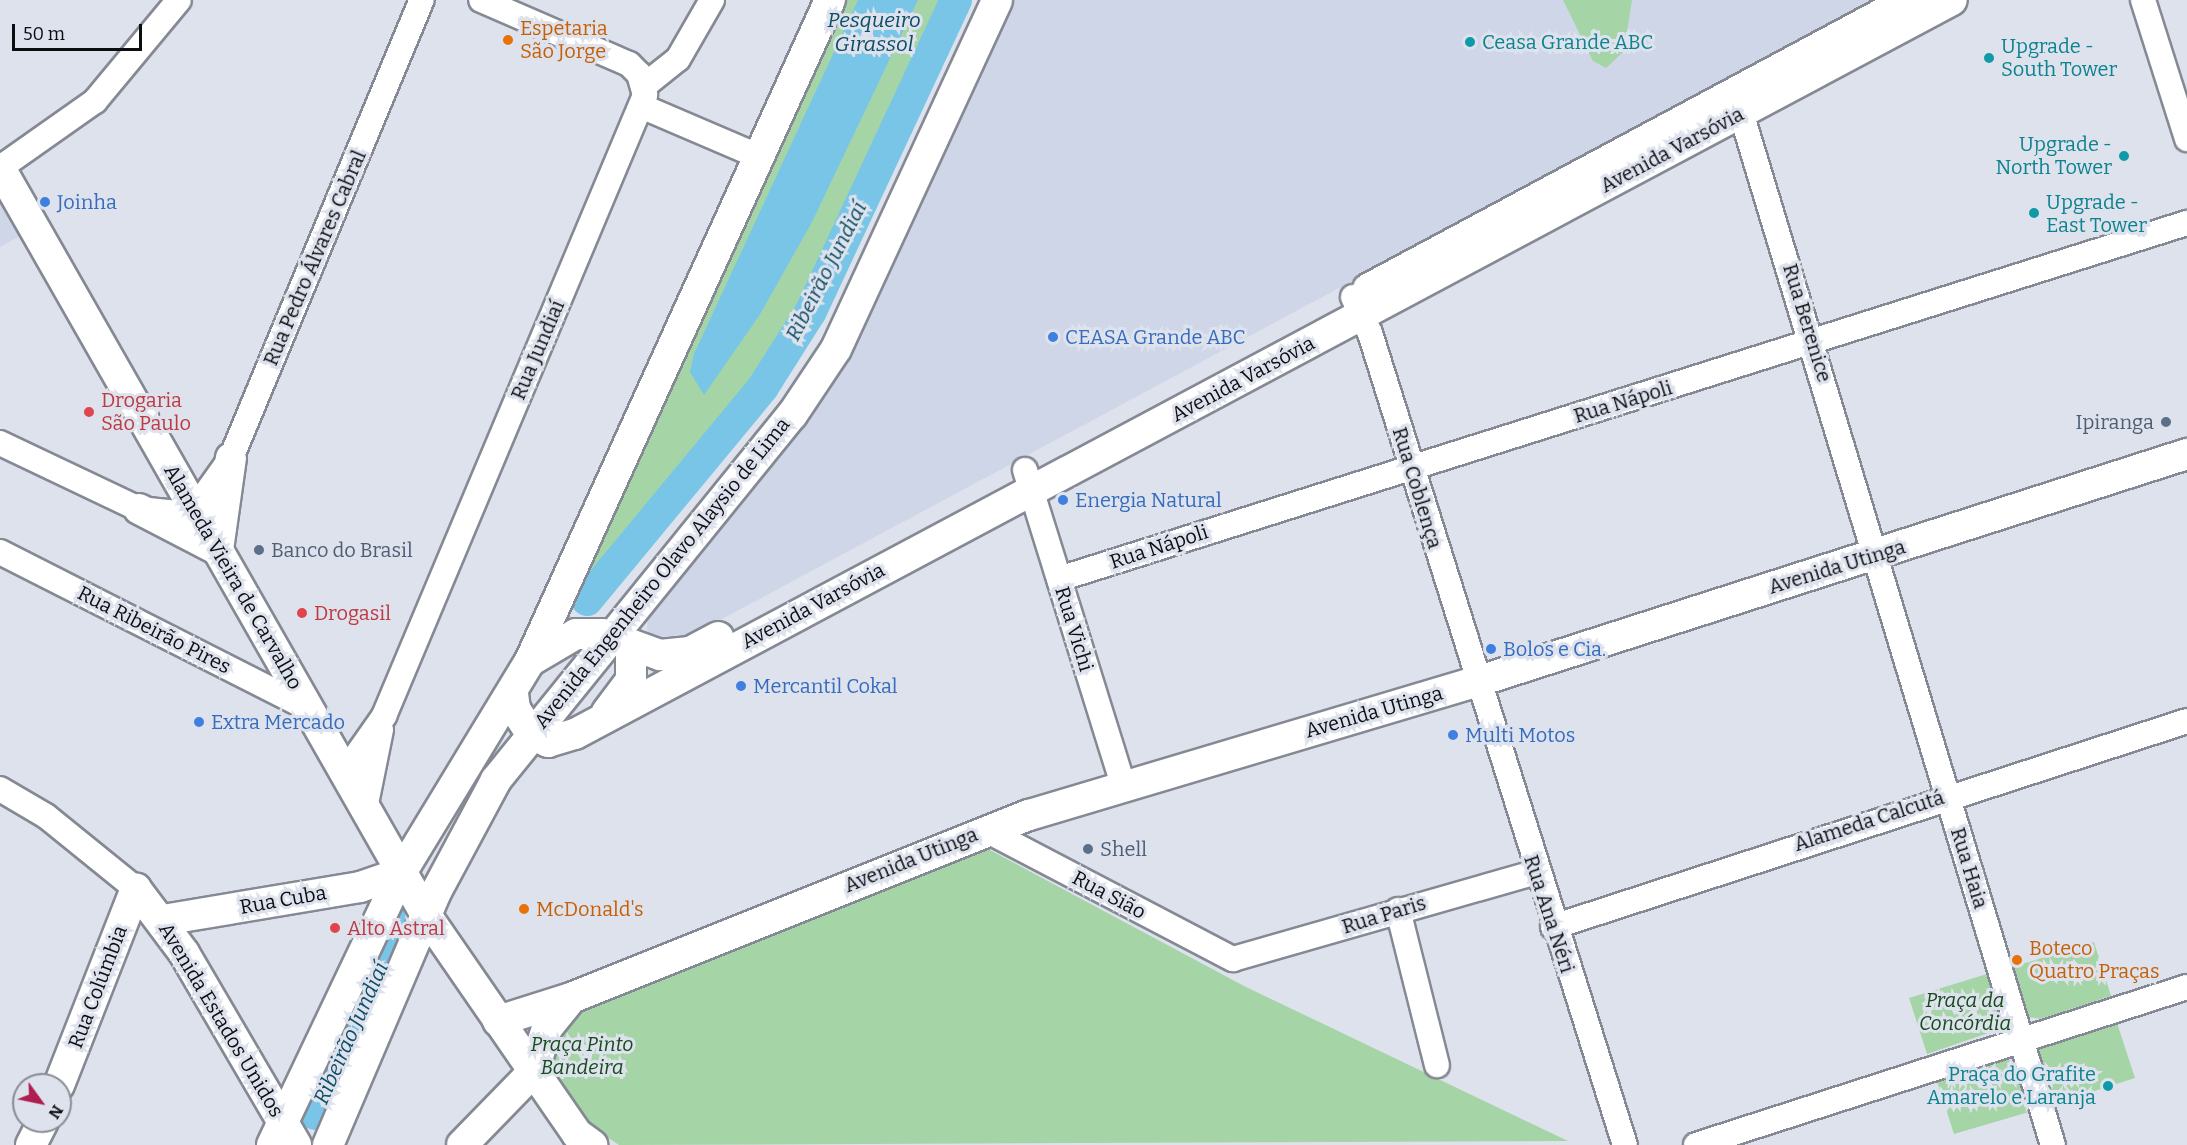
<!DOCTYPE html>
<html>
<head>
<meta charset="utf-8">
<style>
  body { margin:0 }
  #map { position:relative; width:2187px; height:1145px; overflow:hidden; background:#dee2ed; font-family:Bitter,serif }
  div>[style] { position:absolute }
  .built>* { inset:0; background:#cfd6e8 }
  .green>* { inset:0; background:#a5d5a6 }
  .water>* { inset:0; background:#79c5e7 }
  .river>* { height:32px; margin:-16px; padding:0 16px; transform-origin:16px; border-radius:16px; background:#79c5e7 }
  .roads { filter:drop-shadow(2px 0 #858993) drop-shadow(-2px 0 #858993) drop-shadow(0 2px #858993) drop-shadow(0 -2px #858993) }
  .minor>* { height:24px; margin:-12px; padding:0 12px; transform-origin:12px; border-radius:12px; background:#fff }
  .major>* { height:30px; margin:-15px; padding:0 15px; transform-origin:15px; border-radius:15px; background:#fff }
  .dots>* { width:16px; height:16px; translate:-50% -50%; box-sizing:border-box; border:3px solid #dee2ed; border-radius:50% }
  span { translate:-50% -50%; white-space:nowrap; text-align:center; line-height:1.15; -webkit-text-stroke:6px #dee2ed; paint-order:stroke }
  .food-label { font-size:20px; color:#c56008 }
  .left { translate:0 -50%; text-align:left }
  .culture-label { font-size:20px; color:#0d838f }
  .right { translate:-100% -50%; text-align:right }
  .street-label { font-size:20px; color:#0c0d11 }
  .shop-label { font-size:20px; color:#366cbe }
  .health-label { font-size:20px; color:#be3a42 }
  .service-label { font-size:20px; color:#4e5e75 }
  .park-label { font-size:20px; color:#164c1c; font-style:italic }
  .water-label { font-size:21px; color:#0d4d65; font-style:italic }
  .north { position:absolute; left:12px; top:1073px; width:60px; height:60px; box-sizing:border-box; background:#dee2ed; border:2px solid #8a8d95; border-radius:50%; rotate:123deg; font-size:16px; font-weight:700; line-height:24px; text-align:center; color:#0c0d11 }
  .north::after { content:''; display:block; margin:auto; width:21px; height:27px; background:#af1e4e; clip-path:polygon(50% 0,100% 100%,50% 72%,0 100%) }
  .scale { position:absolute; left:12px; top:24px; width:130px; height:27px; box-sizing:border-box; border:3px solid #0c0d11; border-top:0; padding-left:8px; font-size:18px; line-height:21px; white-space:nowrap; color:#0c0d11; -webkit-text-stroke:4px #dee2ed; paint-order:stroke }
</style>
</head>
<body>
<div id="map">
  <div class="built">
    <i style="clip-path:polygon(1014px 0,1876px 0,683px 640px,656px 640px,647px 630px,648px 610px,841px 368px,875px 307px)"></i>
    <i style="clip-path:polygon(0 200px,20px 236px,0 247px)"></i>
  </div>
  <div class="green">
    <i style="clip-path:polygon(845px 0,946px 0,825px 262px,761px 378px,584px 590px,577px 587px)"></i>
    <i style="clip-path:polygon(1563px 0,1632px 0,1624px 51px,1606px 68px,1593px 61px)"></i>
    <i style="clip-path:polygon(988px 849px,1244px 986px,1568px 1141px,619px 1145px,593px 1128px,549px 1066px,558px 1032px,578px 1012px)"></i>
    <i style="clip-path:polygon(2094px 942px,2111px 996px,2040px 1019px,2029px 1017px,2009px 968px)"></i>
    <i style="clip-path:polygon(1990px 973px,2003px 1028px,1927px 1054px,1909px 998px)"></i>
    <i style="clip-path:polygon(2117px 1023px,2135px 1078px,2051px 1105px,2039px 1049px)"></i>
    <i style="clip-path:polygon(2008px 1059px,2019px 1067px,2036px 1110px,1954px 1134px,1936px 1078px)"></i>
  </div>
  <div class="water">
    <i style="clip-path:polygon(858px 0,918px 0,811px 224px,759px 316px,704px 395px,690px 372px,694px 354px)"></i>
  </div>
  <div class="river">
    <i style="left:587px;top:600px;width:276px;rotate:-50.4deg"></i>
    <i style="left:763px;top:387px;width:90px;rotate:-57.7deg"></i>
    <i style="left:811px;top:311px;width:343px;rotate:-65deg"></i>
    <i style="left:315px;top:1114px;width:214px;rotate:-66deg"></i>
  </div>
  <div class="roads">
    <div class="minor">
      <i style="left:2143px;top:0;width:146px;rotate:72.4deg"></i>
      <i style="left:644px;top:86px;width:43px;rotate:-38.5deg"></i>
      <i style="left:678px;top:59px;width:68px;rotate:-60deg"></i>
      <i style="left:1736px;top:96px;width:1096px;rotate:73.19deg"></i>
      <i style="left:641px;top:106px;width:129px;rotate:23.2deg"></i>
      <i style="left:0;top:168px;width:116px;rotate:-35.2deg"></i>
      <i style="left:95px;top:101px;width:131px;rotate:-50.3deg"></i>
      <i style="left:1353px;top:297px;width:40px;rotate:65deg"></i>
      <i style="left:1370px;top:333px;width:851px;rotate:72.57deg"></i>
      <i style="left:0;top:443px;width:154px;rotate:25.4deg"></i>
      <i style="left:139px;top:509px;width:36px;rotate:6deg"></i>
      <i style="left:175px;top:513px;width:34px;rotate:-30deg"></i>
      <i style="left:204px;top:496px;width:47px;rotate:-54.6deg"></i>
      <i style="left:231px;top:458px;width:496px;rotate:-67.4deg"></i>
      <i style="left:1025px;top:470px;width:333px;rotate:72.7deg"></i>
      <i style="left:0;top:552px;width:345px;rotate:26.9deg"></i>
      <i style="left:1059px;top:579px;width:1183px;rotate:-17.52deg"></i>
      <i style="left:344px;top:773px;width:70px;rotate:-54.9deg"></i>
      <i style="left:384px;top:716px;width:674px;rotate:-67.2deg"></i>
      <i style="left:645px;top:95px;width:22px;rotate:-106deg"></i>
      <i style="left:639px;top:74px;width:14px;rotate:-135deg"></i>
      <i style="left:629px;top:64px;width:161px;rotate:-156.6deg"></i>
      <i style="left:0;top:789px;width:53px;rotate:30.4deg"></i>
      <i style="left:46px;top:816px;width:116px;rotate:39deg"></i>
      <i style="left:365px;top:809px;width:81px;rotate:-78.6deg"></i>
      <i style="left:986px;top:830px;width:279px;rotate:27.6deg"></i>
      <i style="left:1233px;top:959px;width:315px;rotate:-16deg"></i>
      <i style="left:1398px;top:910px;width:160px;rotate:75.9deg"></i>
      <i style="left:1553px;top:927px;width:667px;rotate:-18deg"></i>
      <i style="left:1696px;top:1145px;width:516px;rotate:-17.84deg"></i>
    </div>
    <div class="major">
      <i style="left:0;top:168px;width:860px;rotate:60.3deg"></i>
      <i style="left:426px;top:915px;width:266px;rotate:55.4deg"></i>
      <i style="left:577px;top:1134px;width:19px;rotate:36deg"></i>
      <i style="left:1368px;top:289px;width:612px;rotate:-28.16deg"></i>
      <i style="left:139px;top:509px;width:89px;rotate:27.4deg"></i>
      <i style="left:218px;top:550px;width:93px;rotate:-82deg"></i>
      <i style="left:530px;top:661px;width:53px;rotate:-30.4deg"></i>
      <i style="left:576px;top:634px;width:26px"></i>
      <i style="left:602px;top:634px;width:62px;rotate:19.9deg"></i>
      <i style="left:660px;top:655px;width:30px;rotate:-6deg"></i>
      <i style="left:690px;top:652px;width:32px;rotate:-28deg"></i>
      <i style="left:513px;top:694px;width:15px;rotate:82deg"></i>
      <i style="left:515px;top:709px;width:30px;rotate:57deg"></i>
      <i style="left:531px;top:734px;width:19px;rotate:25deg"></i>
      <i style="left:548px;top:742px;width:28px;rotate:-17deg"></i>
      <i style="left:575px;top:734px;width:1560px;rotate:-28.06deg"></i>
      <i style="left:607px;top:712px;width:40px;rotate:-53deg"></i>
      <i style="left:631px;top:680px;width:33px;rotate:-90deg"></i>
      <i style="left:163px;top:920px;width:200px;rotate:-9.5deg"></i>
      <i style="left:360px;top:887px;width:43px;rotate:-18.9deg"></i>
      <i style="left:498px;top:1021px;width:77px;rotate:-17.5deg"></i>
      <i style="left:571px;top:998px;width:493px;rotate:-21.8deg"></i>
      <i style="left:1029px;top:815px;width:466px;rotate:-16.6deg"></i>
      <i style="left:1476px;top:682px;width:747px;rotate:-17.78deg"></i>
      <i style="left:533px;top:1072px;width:46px;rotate:-72.3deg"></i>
      <i style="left:547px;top:1028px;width:38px;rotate:-51deg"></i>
      <i style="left:59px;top:1085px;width:211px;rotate:-68.6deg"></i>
      <i style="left:136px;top:889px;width:80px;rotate:53.1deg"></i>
      <i style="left:184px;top:953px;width:222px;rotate:59.7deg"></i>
      <i style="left:31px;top:1145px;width:27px;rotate:-63deg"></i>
      <i style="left:272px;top:1145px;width:301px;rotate:-64.6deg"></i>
      <i style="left:401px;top:873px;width:248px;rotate:-58.7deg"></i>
      <i style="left:530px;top:661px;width:726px;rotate:-65.59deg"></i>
      <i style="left:328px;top:1145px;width:275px;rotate:-66.9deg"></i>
      <i style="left:436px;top:892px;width:127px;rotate:-61.8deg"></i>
      <i style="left:496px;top:780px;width:470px;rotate:-51deg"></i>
      <i style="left:792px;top:415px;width:79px;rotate:-56.3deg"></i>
      <i style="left:836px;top:349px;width:384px;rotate:-65.2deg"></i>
      <i style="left:462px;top:1145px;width:102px;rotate:-45.8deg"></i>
    </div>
  </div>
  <div class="dots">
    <i style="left:508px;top:40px;background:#e8710a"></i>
    <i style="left:1470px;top:42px;background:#0f9aa8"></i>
    <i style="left:1989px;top:58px;background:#0f9aa8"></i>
    <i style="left:2124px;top:156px;background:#0f9aa8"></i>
    <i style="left:45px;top:202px;background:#3f7fe0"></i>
    <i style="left:2034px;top:213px;background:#0f9aa8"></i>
    <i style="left:1053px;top:337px;background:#3f7fe0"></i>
    <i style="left:89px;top:412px;background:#e0444e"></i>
    <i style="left:2166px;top:422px;background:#5c6f8a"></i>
    <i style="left:1063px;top:500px;background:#3f7fe0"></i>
    <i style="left:259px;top:550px;background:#5c6f8a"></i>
    <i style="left:302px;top:613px;background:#e0444e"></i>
    <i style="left:1491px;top:649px;background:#3f7fe0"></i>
    <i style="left:741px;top:686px;background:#3f7fe0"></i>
    <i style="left:199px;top:722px;background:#3f7fe0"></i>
    <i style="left:1453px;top:735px;background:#3f7fe0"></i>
    <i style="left:1088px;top:849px;background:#5c6f8a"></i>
    <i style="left:524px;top:909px;background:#e8710a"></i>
    <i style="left:335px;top:928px;background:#e0444e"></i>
    <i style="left:2017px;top:960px;background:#e8710a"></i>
    <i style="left:2108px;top:1086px;background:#0f9aa8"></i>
  </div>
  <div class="food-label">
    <span class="left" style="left:520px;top:40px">Espetaria<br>São Jorge</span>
    <span class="left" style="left:536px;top:909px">McDonald's</span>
    <span class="left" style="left:2029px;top:960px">Boteco<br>Quatro Praças</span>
  </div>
  <div class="culture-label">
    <span class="left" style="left:1482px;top:42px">Ceasa Grande ABC</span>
    <span class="left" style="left:2001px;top:58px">Upgrade -<br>South Tower</span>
    <span class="right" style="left:2112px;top:156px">Upgrade -<br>North Tower</span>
    <span class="left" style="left:2046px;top:214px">Upgrade -<br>East Tower</span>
    <span class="right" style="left:2096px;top:1086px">Praça do Grafite<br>Amarelo e Laranja</span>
  </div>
  <div class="street-label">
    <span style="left:1672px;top:150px;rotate:-28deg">Avenida Varsóvia</span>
    <span style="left:315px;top:258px;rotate:-67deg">Rua Pedro Álvares Cabral</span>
    <span style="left:1807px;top:323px;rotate:73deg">Rua Berenice</span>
    <span style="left:538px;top:350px;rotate:-67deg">Rua Jundiaí</span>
    <span style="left:1243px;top:379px;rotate:-28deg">Avenida Varsóvia</span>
    <span style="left:1623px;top:402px;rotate:-17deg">Rua Nápoli</span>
    <span style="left:1417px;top:488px;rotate:73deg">Rua Coblença</span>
    <span style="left:1159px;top:547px;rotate:-18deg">Rua Nápoli</span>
    <span style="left:1837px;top:567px;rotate:-17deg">Avenida Utinga</span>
    <span style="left:662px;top:573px;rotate:-51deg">Avenida Engenheiro Olavo Alaysio de Lima</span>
    <span style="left:233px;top:577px;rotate:60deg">Alameda Vieira de Carvalho</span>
    <span style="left:813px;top:606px;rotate:-28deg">Avenida Varsóvia</span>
    <span style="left:1074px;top:629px;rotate:73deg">Rua Vichi</span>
    <span style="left:154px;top:630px;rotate:27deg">Rua Ribeirão Pires</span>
    <span style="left:1374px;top:712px;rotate:-16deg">Avenida Utinga</span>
    <span style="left:1869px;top:821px;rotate:-18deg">Alameda Calcutá</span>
    <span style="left:911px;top:860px;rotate:-22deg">Avenida Utinga</span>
    <span style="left:1969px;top:868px;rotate:73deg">Rua Haia</span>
    <span style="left:1109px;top:895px;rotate:28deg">Rua Sião</span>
    <span style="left:283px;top:900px;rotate:-10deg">Rua Cuba</span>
    <span style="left:1549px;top:914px;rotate:72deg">Rua Ana Néri</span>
    <span style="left:1384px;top:915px;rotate:-17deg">Rua Paris</span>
    <span style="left:98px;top:987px;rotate:-69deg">Rua Colúmbia</span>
    <span style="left:221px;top:1020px;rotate:59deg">Avenida Estados Unidos</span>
  </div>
  <div class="shop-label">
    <span class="left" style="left:57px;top:202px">Joinha</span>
    <span class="left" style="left:1065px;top:337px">CEASA Grande ABC</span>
    <span class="left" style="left:1075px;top:500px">Energia Natural</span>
    <span class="left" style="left:1503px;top:649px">Bolos e Cia.</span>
    <span class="left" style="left:753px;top:686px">Mercantil Cokal</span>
    <span class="left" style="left:211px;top:722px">Extra Mercado</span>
    <span class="left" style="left:1465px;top:735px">Multi Motos</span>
  </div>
  <div class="health-label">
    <span class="left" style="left:101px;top:412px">Drogaria<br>São Paulo</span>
    <span class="left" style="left:314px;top:613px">Drogasil</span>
    <span class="left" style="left:347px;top:928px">Alto Astral</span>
  </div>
  <div class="service-label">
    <span class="right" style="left:2154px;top:422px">Ipiranga</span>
    <span class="left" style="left:271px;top:550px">Banco do Brasil</span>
    <span class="left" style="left:1100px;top:849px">Shell</span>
  </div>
  <div class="park-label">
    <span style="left:1965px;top:1012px">Praça da<br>Concórdia</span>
    <span style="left:582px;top:1056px">Praça Pinto<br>Bandeira</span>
  </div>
  <div class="water-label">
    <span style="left:874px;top:32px">Pesqueiro<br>Girassol</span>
    <span style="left:826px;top:271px;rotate:-63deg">Ribeirão Jundiaí</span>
    <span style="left:351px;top:1033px;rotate:-66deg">Ribeirão Jundiaí</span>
  </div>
  <div class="north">N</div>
  <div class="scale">50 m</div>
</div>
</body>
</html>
